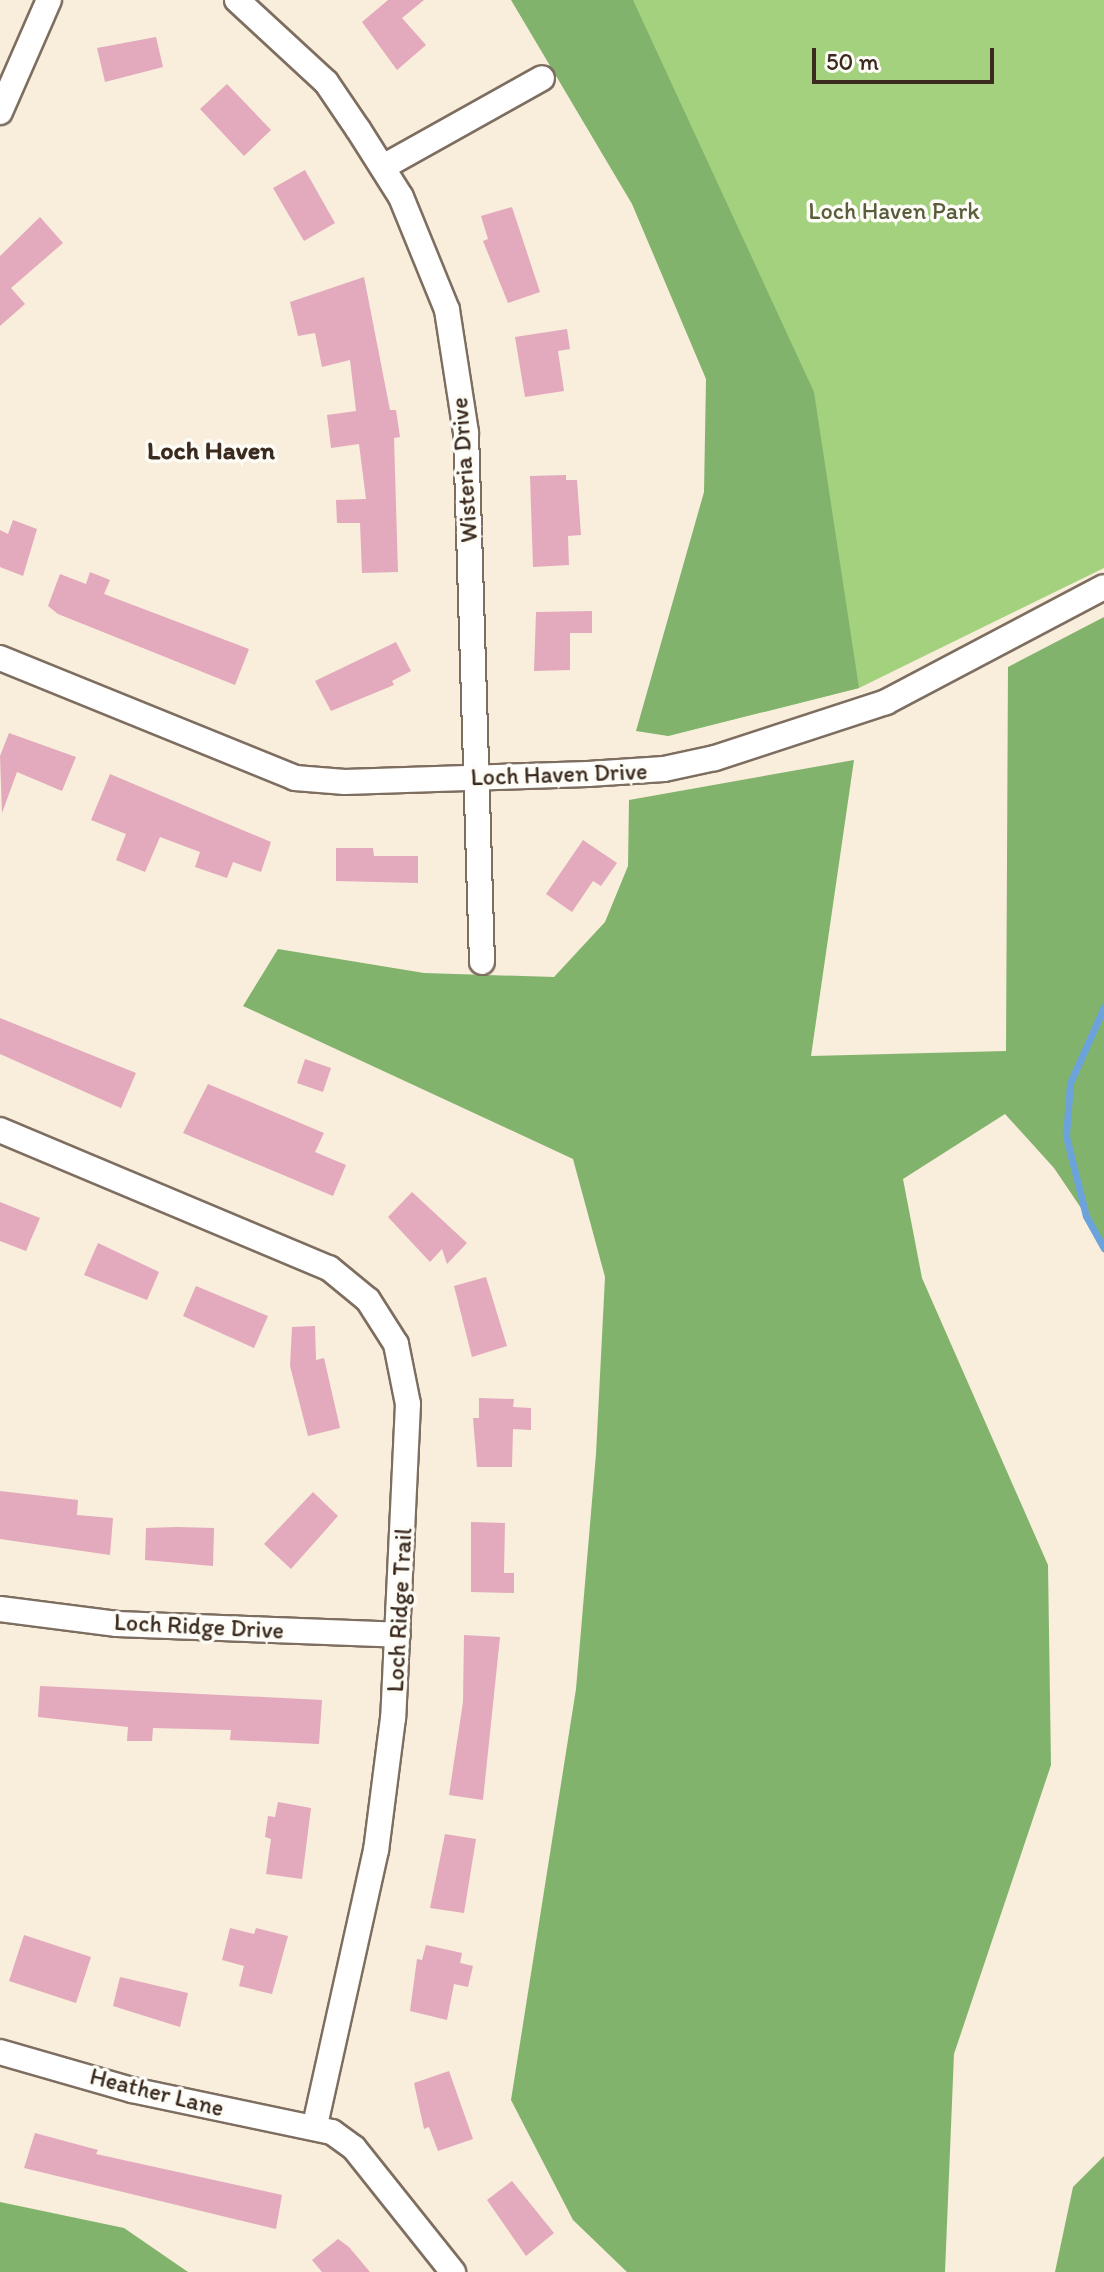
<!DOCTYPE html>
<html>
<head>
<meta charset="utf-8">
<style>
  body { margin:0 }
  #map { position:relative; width:1104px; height:2272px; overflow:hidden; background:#f9eddc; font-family:Itim,sans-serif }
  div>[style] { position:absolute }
  .green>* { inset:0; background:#a3d17e }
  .forest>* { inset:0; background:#82b36d }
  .stream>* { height:7px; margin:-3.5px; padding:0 3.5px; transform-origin:3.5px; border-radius:3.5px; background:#6ba3da }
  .building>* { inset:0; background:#e2aabc }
  .roads { filter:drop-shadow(2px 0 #7e6e60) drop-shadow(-2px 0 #7e6e60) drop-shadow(0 2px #7e6e60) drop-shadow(0 -2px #7e6e60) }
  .minor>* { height:24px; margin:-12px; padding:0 12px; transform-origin:12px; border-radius:12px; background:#fff }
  span { translate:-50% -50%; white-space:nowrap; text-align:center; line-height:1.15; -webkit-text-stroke:7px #fdfcf7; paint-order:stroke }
  .park-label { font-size:24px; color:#5a5c3b }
  .street-label { font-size:24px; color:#3b2a1e }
  .neighbourhood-label { font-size:26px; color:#3b2a1e; font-weight:700 }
  .scale { position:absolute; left:812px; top:48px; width:182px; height:36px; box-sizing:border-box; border:4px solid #3b2a1e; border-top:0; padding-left:10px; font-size:24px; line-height:28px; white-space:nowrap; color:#3b2a1e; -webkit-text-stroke:6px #fdfcf7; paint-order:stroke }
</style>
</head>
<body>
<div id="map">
  <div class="green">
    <i style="clip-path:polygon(576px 0,1104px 0,1104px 568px,859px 688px,668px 736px,735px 424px)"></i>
  </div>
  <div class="forest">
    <i style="clip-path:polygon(511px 0,633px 0,814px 392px,859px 688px,668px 736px,636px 731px,704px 492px,706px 379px,632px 204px)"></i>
    <i style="clip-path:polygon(1104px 617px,1104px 1242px,1054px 1168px,1005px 1114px,903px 1179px,922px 1278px,1048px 1565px,1051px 1765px,954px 2054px,945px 2272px,627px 2272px,573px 2220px,511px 2100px,576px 1689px,596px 1454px,605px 1277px,573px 1159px,243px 1006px,278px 949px,424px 973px,554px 977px,605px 922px,628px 866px,629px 800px,854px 760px,811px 1056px,1006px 1051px,1008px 667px)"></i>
    <i style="clip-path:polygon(1104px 2156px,1104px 2272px,1055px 2272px,1073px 2187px)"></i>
    <i style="clip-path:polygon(0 2202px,124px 2228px,188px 2272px,0 2272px)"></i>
  </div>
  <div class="stream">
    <i style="left:1104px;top:1007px;width:83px;rotate:114.1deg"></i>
    <i style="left:1070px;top:1083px;width:53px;rotate:94.3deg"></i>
    <i style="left:1066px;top:1136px;width:82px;rotate:76deg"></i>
    <i style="left:1086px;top:1216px;width:37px;rotate:61deg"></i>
  </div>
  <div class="building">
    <i style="clip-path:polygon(388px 0,424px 0,402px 18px,426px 45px,397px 70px,362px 22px)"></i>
    <i style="clip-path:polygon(156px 37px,163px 67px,105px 82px,97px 48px)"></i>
    <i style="clip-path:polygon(227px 84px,271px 130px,244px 156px,200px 109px)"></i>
    <i style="clip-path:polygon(305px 170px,335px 223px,304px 241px,273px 188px)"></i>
    <i style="clip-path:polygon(512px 207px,540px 292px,508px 303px,483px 241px,488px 239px,481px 216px)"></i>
    <i style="clip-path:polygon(40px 217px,63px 243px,11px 288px,25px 304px,0 326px,0 256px)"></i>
    <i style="clip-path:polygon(364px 277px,390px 410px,396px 410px,400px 437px,394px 438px,398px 572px,362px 573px,360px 523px,337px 523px,336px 500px,366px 499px,359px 444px,331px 448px,327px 415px,356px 411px,350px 360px,322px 367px,315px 333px,298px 336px,290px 302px)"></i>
    <i style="clip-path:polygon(567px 329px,570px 349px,558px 351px,564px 391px,525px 397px,515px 337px)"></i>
    <i style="clip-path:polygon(566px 475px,566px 480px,577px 480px,581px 535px,568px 536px,569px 565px,533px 567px,530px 476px)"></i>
    <i style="clip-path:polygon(13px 520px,37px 529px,23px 576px,0 567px,0 530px,8px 534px)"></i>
    <i style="clip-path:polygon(90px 572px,110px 580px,104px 594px,249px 649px,235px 685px,58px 614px,48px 606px,60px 574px,86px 584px)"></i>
    <i style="clip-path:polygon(592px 611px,592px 633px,570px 633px,570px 670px,534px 671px,536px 612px)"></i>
    <i style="clip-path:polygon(396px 642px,411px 671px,392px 681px,394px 685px,331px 711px,315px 681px)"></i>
    <i style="clip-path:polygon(9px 733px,76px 757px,62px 791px,17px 772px,2px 813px,0 756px)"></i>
    <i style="clip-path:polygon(110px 774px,271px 842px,261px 872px,233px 862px,227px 878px,195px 867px,200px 852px,160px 837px,145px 872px,116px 860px,126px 834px,91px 820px)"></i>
    <i style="clip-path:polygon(583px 840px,617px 863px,601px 886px,593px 881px,572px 912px,546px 894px)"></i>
    <i style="clip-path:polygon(336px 848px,373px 848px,374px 856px,418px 856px,418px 883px,336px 881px)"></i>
    <i style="clip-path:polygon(0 1018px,136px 1073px,121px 1108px,0 1054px)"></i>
    <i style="clip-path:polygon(305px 1059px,331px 1068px,323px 1092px,297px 1083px)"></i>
    <i style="clip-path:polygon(208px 1084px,324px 1133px,315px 1152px,346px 1165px,333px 1196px,183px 1133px)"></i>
    <i style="clip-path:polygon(412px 1192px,467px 1243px,447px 1264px,442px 1249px,430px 1262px,388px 1217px)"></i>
    <i style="clip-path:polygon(0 1202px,40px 1218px,26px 1251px,0 1241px)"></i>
    <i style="clip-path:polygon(98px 1243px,159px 1272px,147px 1300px,84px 1275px)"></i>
    <i style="clip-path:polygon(486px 1277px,507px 1346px,472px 1357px,454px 1286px)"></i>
    <i style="clip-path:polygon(196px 1286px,268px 1316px,254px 1348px,183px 1316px)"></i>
    <i style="clip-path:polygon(315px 1326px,316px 1360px,324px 1358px,340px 1428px,308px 1436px,290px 1366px,292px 1327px)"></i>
    <i style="clip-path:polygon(479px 1398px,514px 1399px,513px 1407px,531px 1408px,531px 1430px,513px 1429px,512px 1467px,477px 1467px,473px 1418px,479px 1418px)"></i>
    <i style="clip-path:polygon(0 1491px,78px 1500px,77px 1515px,113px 1518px,110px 1555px,0 1539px)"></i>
    <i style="clip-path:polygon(313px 1492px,338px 1516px,291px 1569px,264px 1544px)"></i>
    <i style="clip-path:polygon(471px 1522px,505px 1523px,504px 1573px,514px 1573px,514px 1593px,471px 1592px)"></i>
    <i style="clip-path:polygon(177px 1527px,214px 1528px,213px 1566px,145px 1560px,146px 1528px)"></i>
    <i style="clip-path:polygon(464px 1635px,500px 1637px,483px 1800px,449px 1795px,463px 1702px)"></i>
    <i style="clip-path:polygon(40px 1686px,322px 1700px,319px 1744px,230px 1740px,231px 1730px,153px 1728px,152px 1741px,127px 1741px,128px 1727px,38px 1717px)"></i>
    <i style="clip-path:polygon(278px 1802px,311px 1808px,302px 1879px,266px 1874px,271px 1839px,265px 1837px,268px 1816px,275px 1817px)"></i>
    <i style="clip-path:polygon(445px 1834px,476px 1839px,464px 1913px,430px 1908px)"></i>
    <i style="clip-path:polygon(230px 1928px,254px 1934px,256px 1928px,288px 1936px,272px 1994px,239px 1986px,244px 1966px,222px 1960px)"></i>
    <i style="clip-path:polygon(24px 1935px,91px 1957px,76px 2003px,9px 1981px)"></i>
    <i style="clip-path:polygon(426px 1945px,462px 1953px,460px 1963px,473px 1966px,468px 1987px,454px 1984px,447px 2020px,410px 2011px,417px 1959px,422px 1960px)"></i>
    <i style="clip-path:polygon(120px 1977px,188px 1993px,180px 2027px,113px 2006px)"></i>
    <i style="clip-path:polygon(449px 2071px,473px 2139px,438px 2151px,429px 2127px,424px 2129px,414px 2083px)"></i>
    <i style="clip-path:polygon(35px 2133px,98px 2150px,96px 2154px,282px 2195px,276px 2229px,24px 2168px)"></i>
    <i style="clip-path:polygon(512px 2181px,554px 2233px,526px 2256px,487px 2200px)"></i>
    <i style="clip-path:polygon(338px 2239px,349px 2247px,370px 2272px,322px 2272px,312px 2260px)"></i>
  </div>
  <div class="roads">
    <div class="minor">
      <i style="left:237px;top:0;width:121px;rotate:42.7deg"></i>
      <i style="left:326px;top:82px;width:57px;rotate:55.8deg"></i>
      <i style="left:358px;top:129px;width:80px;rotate:57.7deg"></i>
      <i style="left:401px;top:197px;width:122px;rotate:67.8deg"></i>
      <i style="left:447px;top:310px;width:124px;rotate:81.2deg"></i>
      <i style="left:466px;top:433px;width:529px;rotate:88.27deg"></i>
      <i style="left:0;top:112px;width:122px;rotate:-66.4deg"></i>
      <i style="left:383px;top:167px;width:182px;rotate:-29.2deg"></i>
      <i style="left:0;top:658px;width:318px;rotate:22.1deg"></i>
      <i style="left:295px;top:778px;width:50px;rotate:4.6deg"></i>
      <i style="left:345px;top:782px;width:243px;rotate:-1.9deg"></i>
      <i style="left:588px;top:774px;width:76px;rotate:-3.8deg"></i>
      <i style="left:664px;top:769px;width:52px;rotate:-12.2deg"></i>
      <i style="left:715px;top:758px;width:180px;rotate:-18.1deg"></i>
      <i style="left:886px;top:702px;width:246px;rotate:-27.8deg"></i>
      <i style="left:0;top:1130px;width:357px;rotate:22.8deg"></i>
      <i style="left:329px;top:1268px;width:50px;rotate:39.4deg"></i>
      <i style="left:368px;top:1300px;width:52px;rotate:57.5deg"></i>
      <i style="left:396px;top:1344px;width:61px;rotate:78.7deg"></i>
      <i style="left:408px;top:1404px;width:314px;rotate:92.7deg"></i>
      <i style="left:393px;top:1718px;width:133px;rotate:97.3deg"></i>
      <i style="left:376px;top:1850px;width:283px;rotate:102.5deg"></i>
      <i style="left:0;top:1609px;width:118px;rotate:7.3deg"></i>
      <i style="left:117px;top:1624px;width:281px;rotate:2.2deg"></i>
      <i style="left:0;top:2052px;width:137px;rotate:16.1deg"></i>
      <i style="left:132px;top:2090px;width:204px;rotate:11.9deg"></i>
      <i style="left:332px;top:2132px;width:27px;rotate:36deg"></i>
      <i style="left:354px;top:2148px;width:159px;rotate:51.4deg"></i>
    </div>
  </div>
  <div class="park-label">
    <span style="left:894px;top:211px">Loch Haven Park</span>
  </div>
  <div class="street-label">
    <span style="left:464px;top:470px;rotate:-94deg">Wisteria Drive</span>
    <span style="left:559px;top:774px;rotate:-2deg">Loch Haven Drive</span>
    <span style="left:399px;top:1610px;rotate:-87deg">Loch Ridge Trail</span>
    <span style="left:199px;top:1626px;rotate:3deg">Loch Ridge Drive</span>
    <span style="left:157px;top:2092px;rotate:14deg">Heather Lane</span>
  </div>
  <div class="neighbourhood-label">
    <span style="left:211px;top:451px">Loch Haven</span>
  </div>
  <div class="scale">50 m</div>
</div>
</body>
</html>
